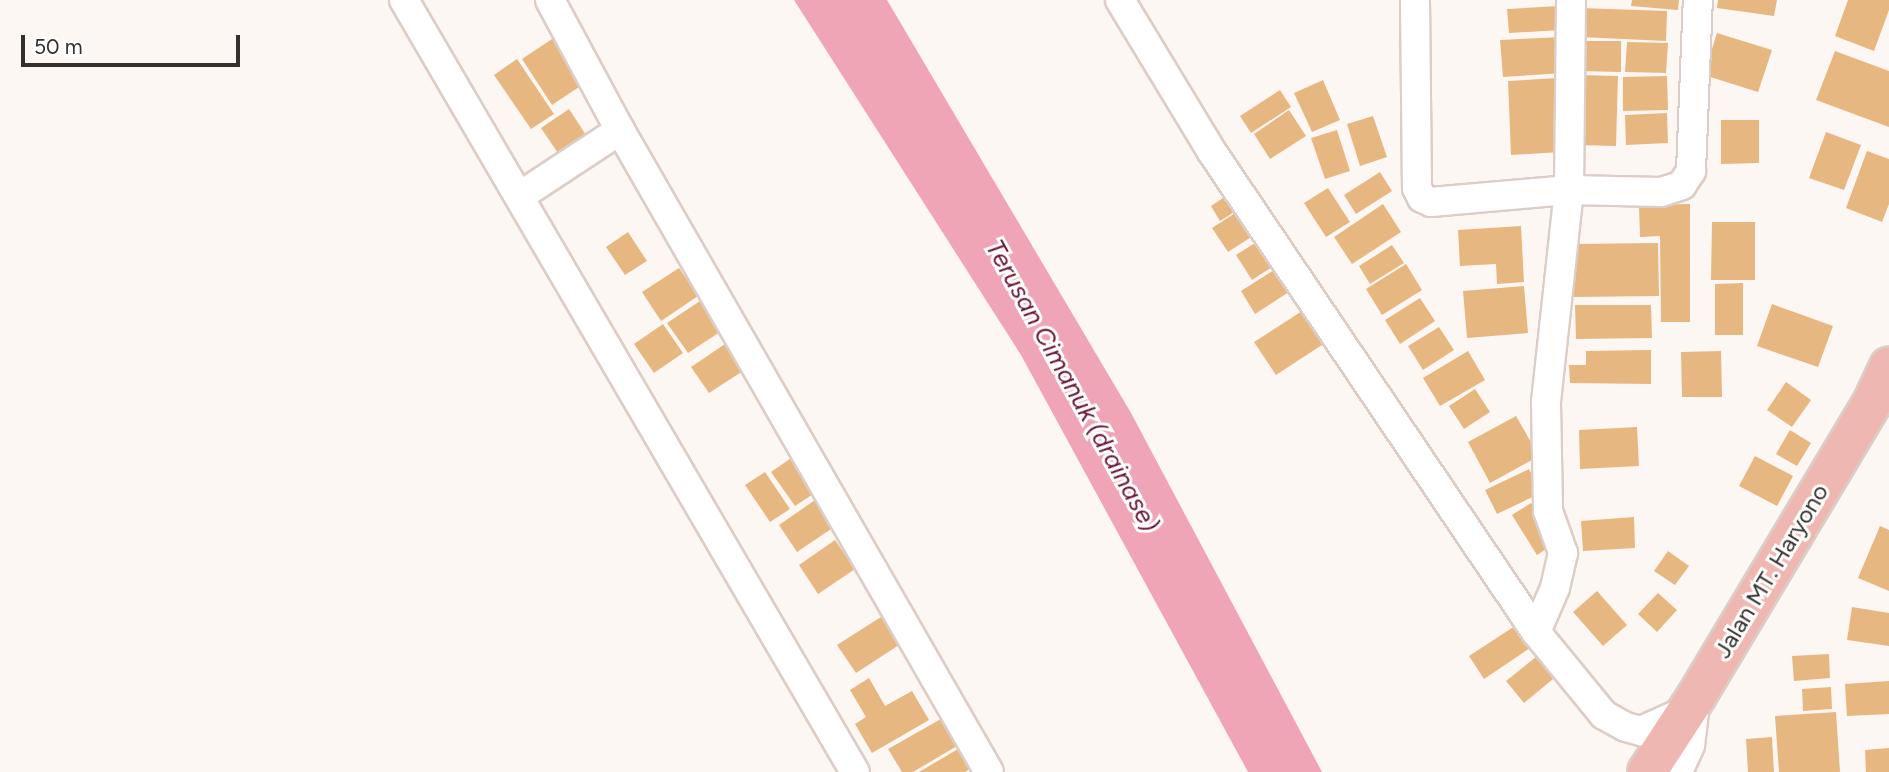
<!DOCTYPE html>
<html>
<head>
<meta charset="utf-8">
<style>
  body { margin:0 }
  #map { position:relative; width:1889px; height:772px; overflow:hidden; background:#fdf7f4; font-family:Figtree,sans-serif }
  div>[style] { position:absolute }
  .water>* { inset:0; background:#efa5b6 }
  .building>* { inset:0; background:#e7b781 }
  .roads { filter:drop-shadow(2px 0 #dccdc6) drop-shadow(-2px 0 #dccdc6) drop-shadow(0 2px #dccdc6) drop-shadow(0 -2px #dccdc6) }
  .minor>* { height:28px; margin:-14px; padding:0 14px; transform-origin:14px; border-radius:14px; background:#fff }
  .primary>* { height:38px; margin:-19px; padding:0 19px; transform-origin:19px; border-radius:19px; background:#efb7b2 }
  span { translate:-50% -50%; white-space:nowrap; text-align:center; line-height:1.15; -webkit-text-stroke:6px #fff; paint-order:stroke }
  .street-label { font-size:24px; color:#35302d }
  .water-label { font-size:26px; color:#6b1735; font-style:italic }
  .scale { position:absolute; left:21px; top:35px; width:219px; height:32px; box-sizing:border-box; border:4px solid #35302d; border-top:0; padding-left:9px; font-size:21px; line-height:24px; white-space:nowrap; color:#35302d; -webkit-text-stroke:5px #fff; paint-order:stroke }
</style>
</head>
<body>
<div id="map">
  <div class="water">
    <i style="clip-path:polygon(794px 0,887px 0,1131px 413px,1322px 772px,1248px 772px,1021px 355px)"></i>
  </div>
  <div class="building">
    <i style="clip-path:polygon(1632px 0,1679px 0,1678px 10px,1631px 6px)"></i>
    <i style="clip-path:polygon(1718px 0,1777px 0,1774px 16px,1717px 8px)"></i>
    <i style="clip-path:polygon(1848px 0,1889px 0,1889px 10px,1874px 51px,1835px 36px)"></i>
    <i style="clip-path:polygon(1559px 6px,1561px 30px,1509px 33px,1507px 9px)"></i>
    <i style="clip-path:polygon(1581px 8px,1667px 11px,1666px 41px,1580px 37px)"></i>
    <i style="clip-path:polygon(561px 33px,591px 79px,552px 105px,522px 59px)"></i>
    <i style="clip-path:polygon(1717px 33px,1772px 50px,1758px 92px,1704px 75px)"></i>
    <i style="clip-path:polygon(1563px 37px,1564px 73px,1503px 77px,1500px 40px)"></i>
    <i style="clip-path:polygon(1578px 41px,1621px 41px,1621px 72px,1578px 71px)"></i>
    <i style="clip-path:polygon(1627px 42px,1668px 43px,1666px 73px,1625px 72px)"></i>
    <i style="clip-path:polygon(1835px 51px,1889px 71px,1889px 127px,1816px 100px)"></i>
    <i style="clip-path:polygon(517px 59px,554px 114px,531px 129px,494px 75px)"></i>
    <i style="clip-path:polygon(1580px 75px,1618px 76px,1616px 146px,1578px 145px)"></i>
    <i style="clip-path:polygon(1667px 76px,1668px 110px,1623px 111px,1623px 77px)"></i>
    <i style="clip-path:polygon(1557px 78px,1561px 152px,1511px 155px,1508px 81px)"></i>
    <i style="clip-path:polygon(1323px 80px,1340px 120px,1312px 132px,1294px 93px)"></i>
    <i style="clip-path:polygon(1280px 90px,1291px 107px,1251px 133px,1240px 116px)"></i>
    <i style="clip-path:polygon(569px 109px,586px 135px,558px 153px,541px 128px)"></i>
    <i style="clip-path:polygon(1289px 110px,1306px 136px,1270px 159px,1254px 134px)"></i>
    <i style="clip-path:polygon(1667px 113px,1668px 143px,1626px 145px,1625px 115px)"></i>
    <i style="clip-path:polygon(1373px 116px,1387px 157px,1360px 166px,1347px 124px)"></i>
    <i style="clip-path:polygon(1721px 120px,1759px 120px,1759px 163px,1721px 164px)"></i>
    <i style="clip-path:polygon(1337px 130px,1350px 171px,1325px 179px,1311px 138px)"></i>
    <i style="clip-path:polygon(1826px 132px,1861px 145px,1844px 190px,1809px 178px)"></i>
    <i style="clip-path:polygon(1867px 151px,1889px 159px,1889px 204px,1882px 222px,1846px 208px)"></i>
    <i style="clip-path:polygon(1380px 172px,1392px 191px,1356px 214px,1344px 195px)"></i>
    <i style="clip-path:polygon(1328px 188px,1350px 222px,1326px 237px,1304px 203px)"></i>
    <i style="clip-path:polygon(1232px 192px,1242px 207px,1220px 221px,1211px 206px)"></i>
    <i style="clip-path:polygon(1383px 204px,1401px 232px,1352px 264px,1334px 237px)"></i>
    <i style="clip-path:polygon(1690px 204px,1690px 322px,1661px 322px,1660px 236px,1640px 237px,1639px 205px)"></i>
    <i style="clip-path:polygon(1243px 208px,1259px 232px,1228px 252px,1212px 228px)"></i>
    <i style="clip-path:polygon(1712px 222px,1755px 222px,1755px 280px,1711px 280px)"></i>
    <i style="clip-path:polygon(1521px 226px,1524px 282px,1497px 284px,1496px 264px,1460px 266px,1458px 230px)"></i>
    <i style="clip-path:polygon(628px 232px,647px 261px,625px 275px,606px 247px)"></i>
    <i style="clip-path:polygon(1266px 236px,1283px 260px,1252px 280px,1236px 255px)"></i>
    <i style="clip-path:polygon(1658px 243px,1659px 296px,1573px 297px,1572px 244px)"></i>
    <i style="clip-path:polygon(1392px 245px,1404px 263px,1370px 284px,1359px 266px)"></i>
    <i style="clip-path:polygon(1406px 264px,1422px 290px,1382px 315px,1366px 289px)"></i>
    <i style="clip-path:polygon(679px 268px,698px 296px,661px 321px,642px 292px)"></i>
    <i style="clip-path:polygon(1277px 268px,1292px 290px,1255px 314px,1241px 291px)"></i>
    <i style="clip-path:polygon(1743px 283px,1743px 335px,1715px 335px,1715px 284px)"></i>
    <i style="clip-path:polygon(1524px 286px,1528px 333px,1467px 338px,1463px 291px)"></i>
    <i style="clip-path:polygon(1420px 298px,1435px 321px,1400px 344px,1385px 320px)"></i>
    <i style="clip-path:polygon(703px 299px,723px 330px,688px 353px,667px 323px)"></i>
    <i style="clip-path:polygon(1313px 304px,1334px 337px,1276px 375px,1254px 342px)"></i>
    <i style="clip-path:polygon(1772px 304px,1833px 326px,1818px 367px,1757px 346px)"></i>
    <i style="clip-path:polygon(1575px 305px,1651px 305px,1652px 338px,1576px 339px)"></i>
    <i style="clip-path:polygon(663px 324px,683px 353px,654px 373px,634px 344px)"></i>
    <i style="clip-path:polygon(1439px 327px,1454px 350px,1423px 370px,1408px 346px)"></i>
    <i style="clip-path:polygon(725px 344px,743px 371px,709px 393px,691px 367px)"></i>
    <i style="clip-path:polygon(1651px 350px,1651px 384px,1570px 383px,1569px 365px,1586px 365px,1586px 351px)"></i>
    <i style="clip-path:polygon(1468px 351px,1485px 380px,1440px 406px,1423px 378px)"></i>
    <i style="clip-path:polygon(1721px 351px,1722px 397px,1682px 397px,1681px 352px)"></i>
    <i style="clip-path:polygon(1786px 382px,1811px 400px,1792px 427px,1767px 410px)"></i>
    <i style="clip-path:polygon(1475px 389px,1490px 412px,1464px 429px,1449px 406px)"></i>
    <i style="clip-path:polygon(1516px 416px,1539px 456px,1490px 483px,1468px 442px)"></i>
    <i style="clip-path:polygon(1637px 427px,1639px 466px,1580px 469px,1579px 430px)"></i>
    <i style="clip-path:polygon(1790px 430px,1811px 443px,1797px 466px,1776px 454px)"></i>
    <i style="clip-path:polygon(797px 454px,821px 489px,795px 506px,771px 472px)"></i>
    <i style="clip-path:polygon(1755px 456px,1793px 476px,1777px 506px,1739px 486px)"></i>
    <i style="clip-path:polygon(1529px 469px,1541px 493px,1497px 514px,1485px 490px)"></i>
    <i style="clip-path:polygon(765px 472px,790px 509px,770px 522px,745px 485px)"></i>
    <i style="clip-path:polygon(818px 498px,837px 525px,797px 552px,779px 525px)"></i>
    <i style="clip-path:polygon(1531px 503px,1557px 542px,1537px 555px,1512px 515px)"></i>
    <i style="clip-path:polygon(1634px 517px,1635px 548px,1583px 551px,1581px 521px)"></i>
    <i style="clip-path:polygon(1880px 526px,1889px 530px,1889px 591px,1858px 578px)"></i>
    <i style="clip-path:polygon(835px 540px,855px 569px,818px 594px,799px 565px)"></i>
    <i style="clip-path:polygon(1668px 551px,1689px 566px,1675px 585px,1654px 571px)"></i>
    <i style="clip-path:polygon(1597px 591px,1627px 625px,1603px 646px,1573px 612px)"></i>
    <i style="clip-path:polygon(1658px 593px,1677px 610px,1657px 632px,1638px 614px)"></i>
    <i style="clip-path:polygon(1852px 607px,1889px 613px,1889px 646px,1847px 640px)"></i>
    <i style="clip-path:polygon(881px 617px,899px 645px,856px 673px,837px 645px)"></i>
    <i style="clip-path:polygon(1521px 622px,1536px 644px,1484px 679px,1469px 656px)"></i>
    <i style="clip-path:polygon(1541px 653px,1559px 674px,1524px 703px,1506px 681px)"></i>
    <i style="clip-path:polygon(1829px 654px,1830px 678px,1794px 681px,1792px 656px)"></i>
    <i style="clip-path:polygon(869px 678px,885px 706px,912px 691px,929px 720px,872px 753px,855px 724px,866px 717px,850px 690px)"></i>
    <i style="clip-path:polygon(1889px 681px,1889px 714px,1847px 716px,1845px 684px)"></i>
    <i style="clip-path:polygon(1831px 687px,1832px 709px,1803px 711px,1802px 689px)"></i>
    <i style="clip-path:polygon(1836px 712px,1840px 772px,1779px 772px,1775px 716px)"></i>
    <i style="clip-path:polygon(941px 719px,957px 746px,913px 772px,902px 772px,888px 749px)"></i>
    <i style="clip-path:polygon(1772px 737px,1774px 772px,1748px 772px,1746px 739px)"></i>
    <i style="clip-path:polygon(1889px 748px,1889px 772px,1866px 772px,1865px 750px)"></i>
    <i style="clip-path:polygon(958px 749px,970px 769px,965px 772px,919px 772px)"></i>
  </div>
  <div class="roads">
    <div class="minor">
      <i style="left:404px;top:0;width:894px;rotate:59.71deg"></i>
      <i style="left:550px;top:0;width:148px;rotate:61.7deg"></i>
      <i style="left:620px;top:130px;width:740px;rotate:60.11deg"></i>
      <i style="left:1120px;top:0;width:178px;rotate:58.8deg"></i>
      <i style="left:1212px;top:152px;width:579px;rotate:55.98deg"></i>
      <i style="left:1415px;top:0;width:188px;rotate:89.4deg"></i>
      <i style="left:1417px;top:188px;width:11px;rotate:63deg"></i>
      <i style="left:1422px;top:198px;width:10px;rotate:24deg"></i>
      <i style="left:1431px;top:202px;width:139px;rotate:-5deg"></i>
      <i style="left:1569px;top:190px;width:92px;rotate:1.2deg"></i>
      <i style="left:1661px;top:192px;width:22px;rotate:-18deg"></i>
      <i style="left:1682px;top:185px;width:17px;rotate:-57deg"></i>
      <i style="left:1691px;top:171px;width:171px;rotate:-87.7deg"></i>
      <i style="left:1571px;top:0;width:190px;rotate:90.6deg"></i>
      <i style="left:1569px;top:190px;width:214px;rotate:96.2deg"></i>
      <i style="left:1546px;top:403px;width:108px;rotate:88.9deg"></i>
      <i style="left:1548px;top:511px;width:45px;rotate:70.3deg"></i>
      <i style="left:1563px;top:553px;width:36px;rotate:103deg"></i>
      <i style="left:1555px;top:588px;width:48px;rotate:113.4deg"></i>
      <i style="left:1536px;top:632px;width:107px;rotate:50.7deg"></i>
      <i style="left:1604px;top:715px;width:25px;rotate:29deg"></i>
      <i style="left:1626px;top:727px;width:16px;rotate:15deg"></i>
      <i style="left:1641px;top:731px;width:48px;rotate:-24.4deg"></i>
      <i style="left:520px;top:196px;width:120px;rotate:-33.4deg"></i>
      <i style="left:1678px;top:772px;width:30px;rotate:-66deg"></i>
      <i style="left:1690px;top:745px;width:41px;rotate:-83deg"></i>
    </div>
    <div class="primary">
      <i style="left:1647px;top:772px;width:90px;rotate:-56.8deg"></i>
      <i style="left:1696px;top:697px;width:345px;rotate:-59.1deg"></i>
      <i style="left:1873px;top:401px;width:38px;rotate:-65deg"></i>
    </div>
  </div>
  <div class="street-label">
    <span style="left:1771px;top:571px;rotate:-59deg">Jalan MT. Haryono</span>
  </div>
  <div class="water-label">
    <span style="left:1072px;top:386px;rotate:61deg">Terusan Cimanuk (drainase)</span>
  </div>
  <div class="scale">50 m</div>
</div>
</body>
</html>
